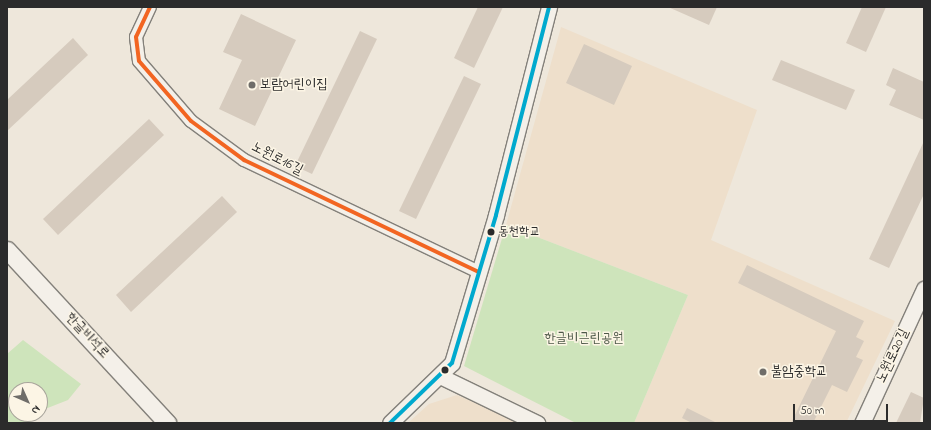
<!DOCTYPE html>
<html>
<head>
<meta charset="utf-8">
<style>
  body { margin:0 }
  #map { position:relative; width:931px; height:430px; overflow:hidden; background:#eee7db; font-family:"Indie Flower","Poor Story",sans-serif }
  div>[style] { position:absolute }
  .built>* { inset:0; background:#eedfcb }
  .green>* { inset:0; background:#cee4bb }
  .building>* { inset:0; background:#d6cbbe }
  .roads { filter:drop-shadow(1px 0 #83807a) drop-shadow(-1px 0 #83807a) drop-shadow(0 1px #83807a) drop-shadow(0 -1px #83807a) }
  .minor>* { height:12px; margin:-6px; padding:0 6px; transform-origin:6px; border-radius:6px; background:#f4f0e9 }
  .tertiary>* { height:15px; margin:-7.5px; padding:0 7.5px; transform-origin:7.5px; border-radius:7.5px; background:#f4f0e9 }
  .secondary>* { height:17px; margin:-8.5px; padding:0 8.5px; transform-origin:8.5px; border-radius:8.5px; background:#f4f0e9 }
  .bus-1>* { height:4px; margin:-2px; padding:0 2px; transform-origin:2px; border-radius:2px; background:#f26522 }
  .bus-2>* { height:4px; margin:-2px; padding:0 2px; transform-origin:2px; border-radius:2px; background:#00a9ce }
  .dots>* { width:11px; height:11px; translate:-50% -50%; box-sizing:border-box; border:2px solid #fcf5e5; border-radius:50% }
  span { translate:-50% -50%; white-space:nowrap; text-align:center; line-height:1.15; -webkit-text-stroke:3px #fcf5e5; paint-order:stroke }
  .bus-label { font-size:13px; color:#2b2b2b }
  .left { translate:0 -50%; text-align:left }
  .poi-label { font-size:14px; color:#2b2b2b }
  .street-label { font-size:14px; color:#2b2b2b }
  .park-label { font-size:14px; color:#4d5848 }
  .frame { position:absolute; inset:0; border:8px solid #2b2b2b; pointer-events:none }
  .north { position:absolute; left:8px; top:382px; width:40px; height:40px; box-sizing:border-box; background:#fcf5e5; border:1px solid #a8a49b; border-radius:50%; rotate:135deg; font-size:11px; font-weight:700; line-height:16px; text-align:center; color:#2b2b2b }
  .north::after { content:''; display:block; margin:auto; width:14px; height:18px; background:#6f6d69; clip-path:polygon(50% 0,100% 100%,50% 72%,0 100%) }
  .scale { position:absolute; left:793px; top:404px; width:95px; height:18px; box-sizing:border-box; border:2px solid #2b2b2b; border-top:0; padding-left:5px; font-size:12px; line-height:14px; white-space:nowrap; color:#2b2b2b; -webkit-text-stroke:3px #fcf5e5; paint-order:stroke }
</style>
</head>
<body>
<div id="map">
  <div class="built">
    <i style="clip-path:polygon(561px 27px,757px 110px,711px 240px,895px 321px,846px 423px,634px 423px,688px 295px,506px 225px)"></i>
    <i style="clip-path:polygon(457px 395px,522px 423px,408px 423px,429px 404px)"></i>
  </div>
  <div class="green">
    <i style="clip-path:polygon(506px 225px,688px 295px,634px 423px,576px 423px,464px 366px)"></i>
    <i style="clip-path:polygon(23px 340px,81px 384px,68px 400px,40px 411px,40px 390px,16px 390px,16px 414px,31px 414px,31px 423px,7px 423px,7px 354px)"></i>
  </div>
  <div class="building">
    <i style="clip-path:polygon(478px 7px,503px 7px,474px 68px,454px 58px)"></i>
    <i style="clip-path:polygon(668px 7px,717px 7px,709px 25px)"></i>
    <i style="clip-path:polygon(862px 7px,886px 7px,866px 52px,846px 43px)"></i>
    <i style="clip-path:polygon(241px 14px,296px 40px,255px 126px,219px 109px,242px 60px,223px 52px)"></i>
    <i style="clip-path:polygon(360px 31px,377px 39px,312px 174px,295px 166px)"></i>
    <i style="clip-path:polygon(73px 38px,88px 55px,7px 131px,7px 100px)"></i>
    <i style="clip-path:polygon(584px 44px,632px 66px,614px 105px,566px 83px)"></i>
    <i style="clip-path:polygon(781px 60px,855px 90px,846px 110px,772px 80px)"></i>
    <i style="clip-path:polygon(893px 68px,924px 82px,924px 120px,889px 105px,896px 90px,886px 85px)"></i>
    <i style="clip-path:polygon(464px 76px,481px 84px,416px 219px,399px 211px)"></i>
    <i style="clip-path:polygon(149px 119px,164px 135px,58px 235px,43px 219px)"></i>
    <i style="clip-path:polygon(924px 141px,924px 194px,889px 268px,869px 259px)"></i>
    <i style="clip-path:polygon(222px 196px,237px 212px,131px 312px,116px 295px)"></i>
    <i style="clip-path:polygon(747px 265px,864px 321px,856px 337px,864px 341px,856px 357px,863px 360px,847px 392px,832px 385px,813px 423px,791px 423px,836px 331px,738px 283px)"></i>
    <i style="clip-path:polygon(911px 392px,924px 398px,920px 423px,896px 423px)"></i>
    <i style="clip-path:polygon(687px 408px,717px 423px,692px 423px,682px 418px)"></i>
  </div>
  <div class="roads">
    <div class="minor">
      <i style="left:150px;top:7px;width:33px;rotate:115deg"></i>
      <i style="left:136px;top:37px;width:24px;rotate:83deg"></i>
      <i style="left:139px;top:61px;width:79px;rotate:49.1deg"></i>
      <i style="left:191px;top:121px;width:66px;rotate:36.3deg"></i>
      <i style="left:244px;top:160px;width:260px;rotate:25.5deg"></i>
    </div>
    <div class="tertiary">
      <i style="left:442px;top:377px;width:106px;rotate:25.8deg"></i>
      <i style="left:390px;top:423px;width:86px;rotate:-44.1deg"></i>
      <i style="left:452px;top:363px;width:154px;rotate:-73.4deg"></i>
      <i style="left:496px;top:215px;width:215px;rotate:-75.7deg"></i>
      <i style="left:862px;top:423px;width:148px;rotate:-65.2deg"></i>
    </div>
    <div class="secondary">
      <i style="left:7px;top:250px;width:236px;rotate:47.2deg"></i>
    </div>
  </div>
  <div class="bus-1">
    <i style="left:150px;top:7px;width:33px;rotate:115deg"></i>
    <i style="left:136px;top:37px;width:24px;rotate:83deg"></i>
    <i style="left:139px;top:61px;width:79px;rotate:49.1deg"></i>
    <i style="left:191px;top:121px;width:66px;rotate:36.3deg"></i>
    <i style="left:244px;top:160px;width:260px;rotate:25.5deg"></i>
  </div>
  <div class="bus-2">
    <i style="left:390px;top:423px;width:86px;rotate:-44.1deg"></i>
    <i style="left:452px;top:363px;width:154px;rotate:-73.4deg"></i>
    <i style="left:496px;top:215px;width:215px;rotate:-75.7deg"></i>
  </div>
  <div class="dots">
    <i style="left:252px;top:85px;background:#6f6d69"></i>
    <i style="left:491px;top:232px;background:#2b2b2b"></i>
    <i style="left:445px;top:370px;background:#2b2b2b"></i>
    <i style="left:763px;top:372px;background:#6f6d69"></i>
  </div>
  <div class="bus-label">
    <span class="left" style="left:498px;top:232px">동천학교</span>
  </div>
  <div class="poi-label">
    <span class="left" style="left:260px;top:85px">보람어린이집</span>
    <span class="left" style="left:771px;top:372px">불암중학교</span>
  </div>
  <div class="street-label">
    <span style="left:277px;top:159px;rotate:27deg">노원로16길</span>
    <span style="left:87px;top:336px;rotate:47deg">한글비석로</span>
    <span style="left:893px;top:356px;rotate:-65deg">노원로20길</span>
  </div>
  <div class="park-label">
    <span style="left:584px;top:339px">한글비근린공원</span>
  </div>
  <div class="frame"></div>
  <div class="north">N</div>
  <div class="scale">50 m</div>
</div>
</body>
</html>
